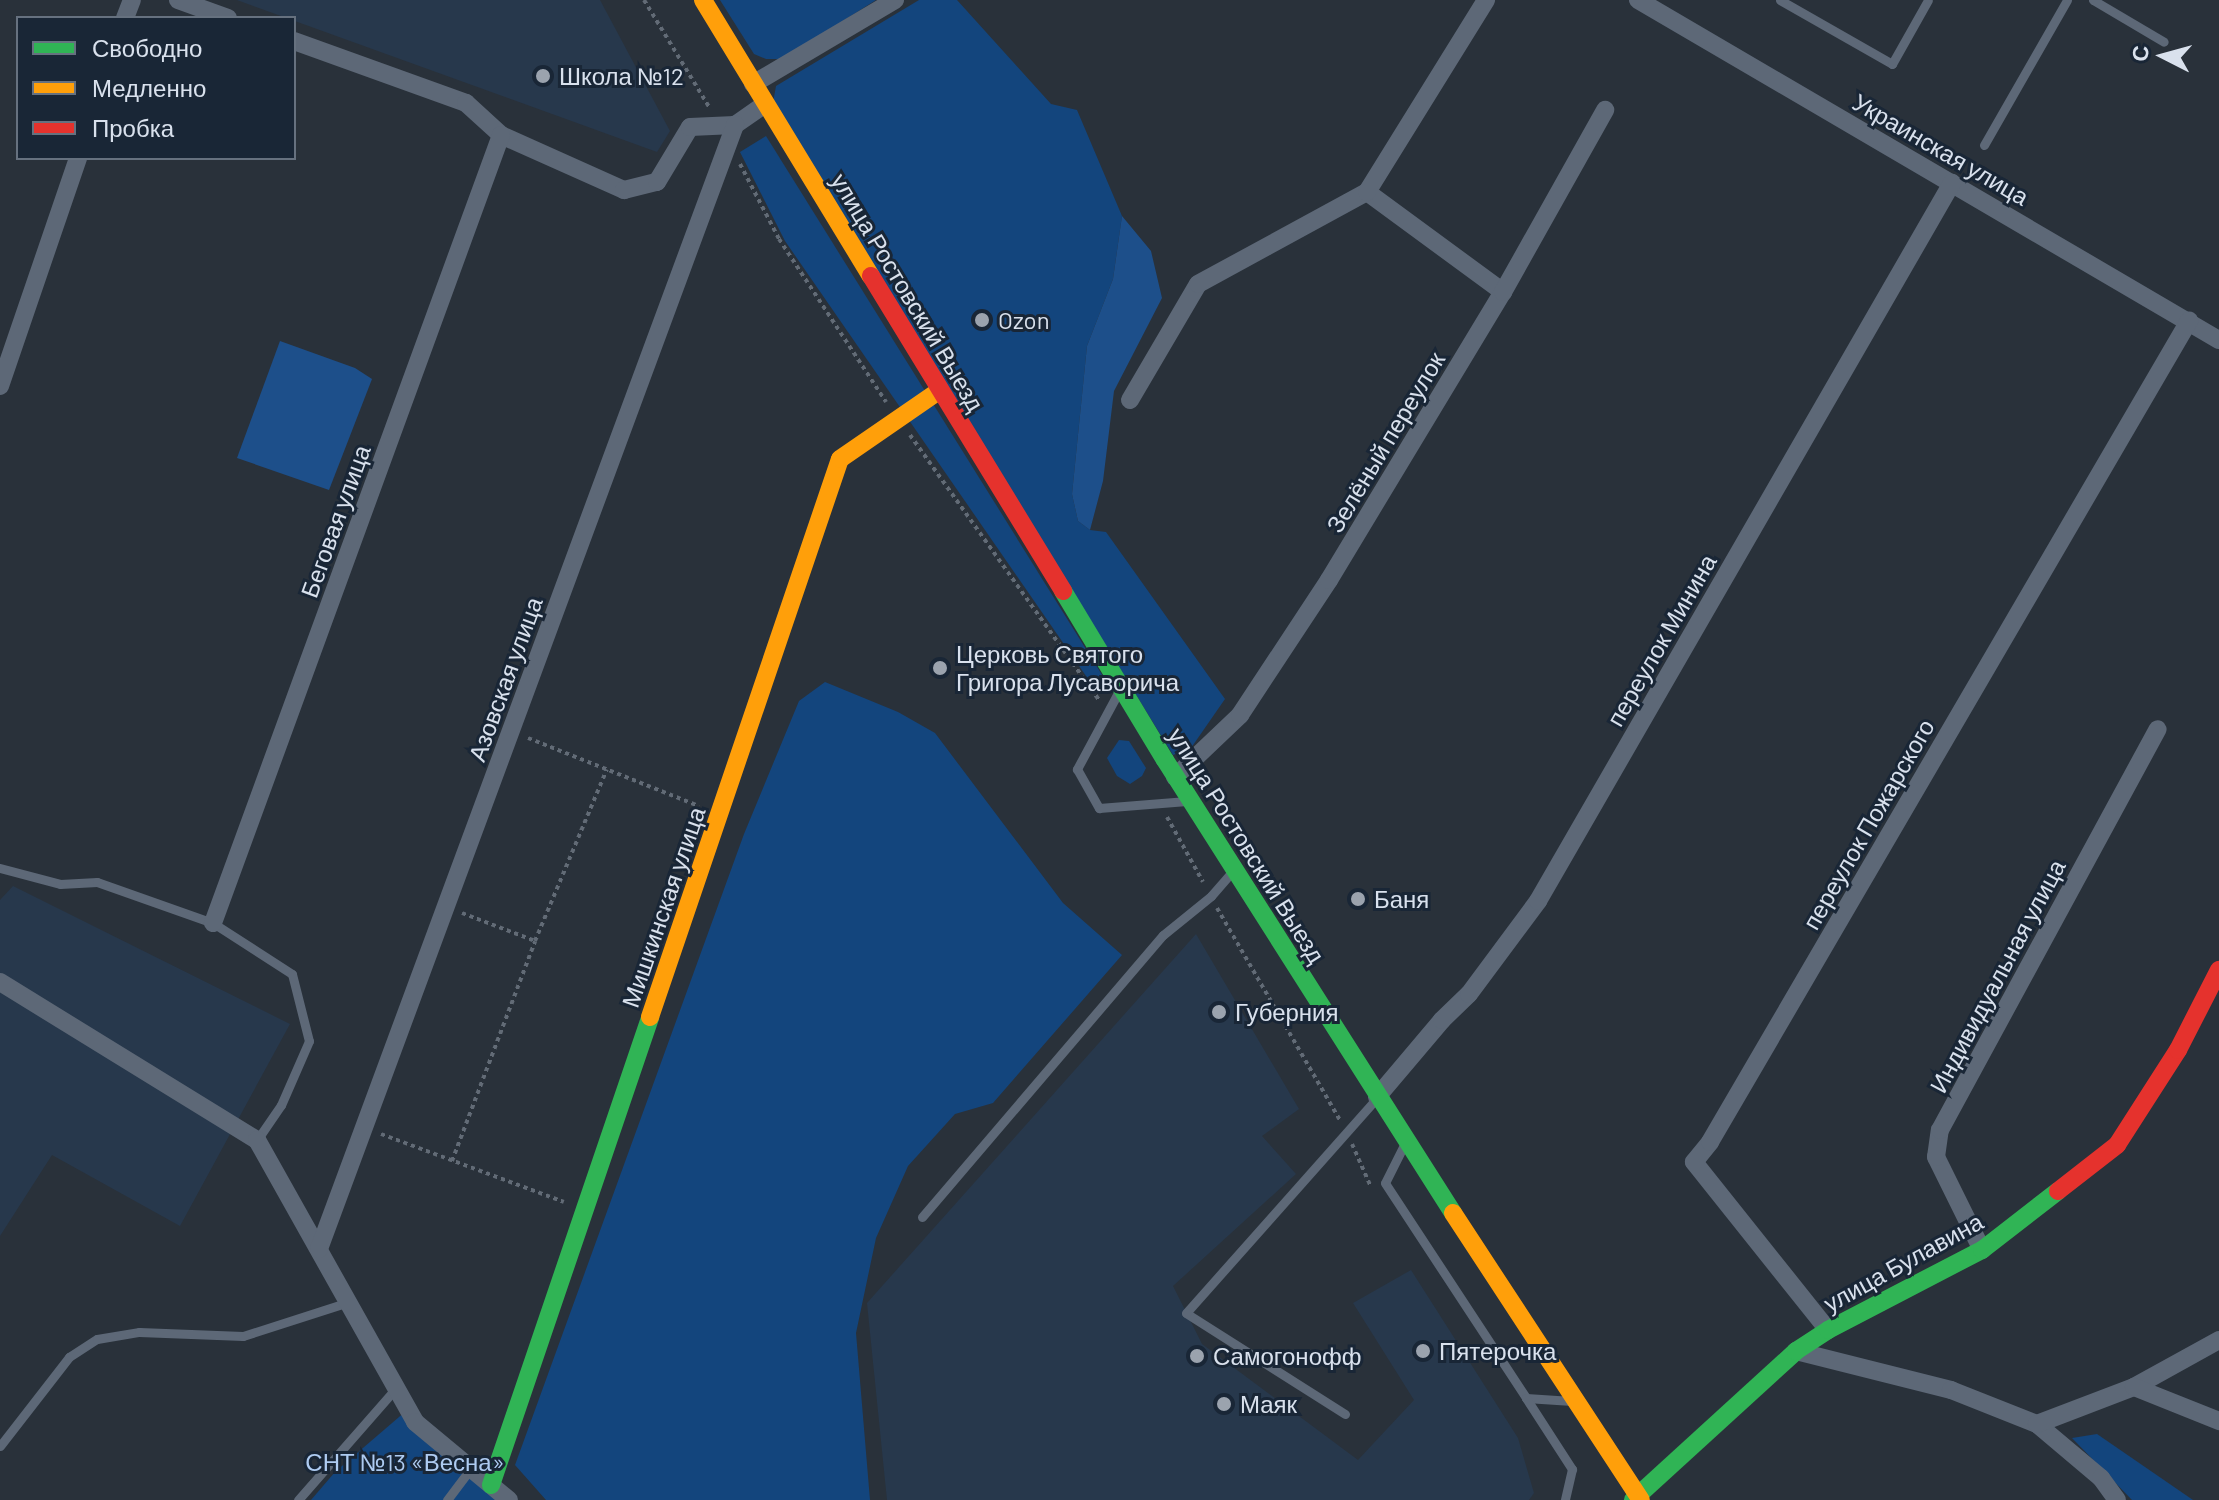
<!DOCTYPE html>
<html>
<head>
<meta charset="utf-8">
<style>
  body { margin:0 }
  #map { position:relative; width:2219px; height:1500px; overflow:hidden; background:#29313a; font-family:Barlow,sans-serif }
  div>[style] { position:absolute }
  .built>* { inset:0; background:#27384c }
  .green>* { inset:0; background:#13457d }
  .forest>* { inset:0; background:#1d4f8a }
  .path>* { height:4px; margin-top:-2px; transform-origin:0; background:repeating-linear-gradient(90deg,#626b76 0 4px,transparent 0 8px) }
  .lane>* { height:9px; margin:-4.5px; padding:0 4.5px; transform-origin:4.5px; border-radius:4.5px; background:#5d6877 }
  .street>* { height:18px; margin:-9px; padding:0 9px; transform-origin:9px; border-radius:9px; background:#5d6877 }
  .fast>* { height:18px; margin:-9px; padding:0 9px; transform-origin:9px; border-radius:9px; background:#30b455 }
  .slow>* { height:18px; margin:-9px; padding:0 9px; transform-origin:9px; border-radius:9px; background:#ff9f0a }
  .jam>* { height:18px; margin:-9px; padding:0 9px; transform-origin:9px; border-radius:9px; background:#e5322d }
  .dots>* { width:22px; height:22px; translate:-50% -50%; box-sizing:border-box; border:4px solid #192636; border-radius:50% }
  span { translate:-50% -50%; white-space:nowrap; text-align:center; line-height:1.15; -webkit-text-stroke:6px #192636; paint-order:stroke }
  .poi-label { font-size:24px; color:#d9e1ed }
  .left { translate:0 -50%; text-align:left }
  .street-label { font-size:24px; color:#d9e1ed }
  .park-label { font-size:24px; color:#aecbf1 }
  .legend { position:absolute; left:16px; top:16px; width:280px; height:144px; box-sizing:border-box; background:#192636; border:2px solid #66717f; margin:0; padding:10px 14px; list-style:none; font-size:24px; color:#d9e1ed }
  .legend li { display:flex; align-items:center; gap:16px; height:40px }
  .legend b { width:40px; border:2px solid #66717f }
  .north { position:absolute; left:2123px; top:16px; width:80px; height:80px; -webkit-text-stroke:6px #192636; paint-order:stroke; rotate:276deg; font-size:22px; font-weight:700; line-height:32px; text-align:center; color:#d9e1ed }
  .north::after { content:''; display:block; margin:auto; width:28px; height:36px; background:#d9e1ed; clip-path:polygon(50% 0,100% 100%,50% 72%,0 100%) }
</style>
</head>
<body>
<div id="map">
  <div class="built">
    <i style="clip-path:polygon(237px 0,600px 0,670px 131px,657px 152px)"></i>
    <i style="clip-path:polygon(13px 886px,290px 1024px,180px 1226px,52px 1155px,0 1236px,0 900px)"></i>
    <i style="clip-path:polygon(1196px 934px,1299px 1109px,1262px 1136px,1296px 1174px,1173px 1286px,1202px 1344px,1358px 1460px,1414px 1400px,1353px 1303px,1411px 1270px,1518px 1438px,1534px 1493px,1529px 1500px,887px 1500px,867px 1303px)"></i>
  </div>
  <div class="green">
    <i style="clip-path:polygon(720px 0,876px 0,783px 59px,766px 59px,754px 54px)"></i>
    <i style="clip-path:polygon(919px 0,957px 0,1051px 104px,1077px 110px,1122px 216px,1113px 279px,1087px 346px,1072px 494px,1078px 521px,1090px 530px,1106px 532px,1225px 699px,1191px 748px,1173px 755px,773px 103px,776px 86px)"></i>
    <i style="clip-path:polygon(766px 136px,1104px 678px,1095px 689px,785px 241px,740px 152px)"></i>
    <i style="clip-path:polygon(825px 682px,898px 712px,935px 733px,1063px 903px,1122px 955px,993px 1103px,955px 1114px,908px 1166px,876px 1238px,856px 1333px,870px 1500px,546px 1500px,515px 1465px,744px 834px,799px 701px)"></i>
    <i style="clip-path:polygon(1119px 740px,1129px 741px,1146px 768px,1142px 776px,1130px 784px,1117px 776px,1107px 758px)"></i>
    <i style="clip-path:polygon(406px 1411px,506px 1500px,311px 1500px,335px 1472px)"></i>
    <i style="clip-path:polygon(2097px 1434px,2193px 1500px,2132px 1500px,2072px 1438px)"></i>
  </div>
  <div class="forest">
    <i style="clip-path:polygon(1122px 216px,1151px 251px,1162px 298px,1114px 391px,1103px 481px,1090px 530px,1078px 521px,1072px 494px,1087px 346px,1113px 279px)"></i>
    <i style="clip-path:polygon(280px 341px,355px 368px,372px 379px,329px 490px,237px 458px)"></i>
  </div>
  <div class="path">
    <i style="left:644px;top:0;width:125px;rotate:58.7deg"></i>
    <i style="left:740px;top:164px;width:85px;rotate:62.5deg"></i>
    <i style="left:779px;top:239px;width:195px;rotate:56.7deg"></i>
    <i style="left:910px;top:435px;width:327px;rotate:54.5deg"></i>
    <i style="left:528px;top:738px;width:184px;rotate:21.7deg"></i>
    <i style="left:1167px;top:817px;width:74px;rotate:61deg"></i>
    <i style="left:1217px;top:908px;width:247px;rotate:59.9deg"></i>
    <i style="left:462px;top:913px;width:78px;rotate:21deg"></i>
    <i style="left:381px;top:1134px;width:195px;rotate:20.4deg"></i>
    <i style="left:1352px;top:1144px;width:47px;rotate:66.2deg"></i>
    <i style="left:452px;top:1161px;width:235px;rotate:-69.3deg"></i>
    <i style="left:535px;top:941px;width:186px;rotate:-67.3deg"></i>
  </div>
  <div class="lane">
    <i style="left:1780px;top:0;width:129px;rotate:29.7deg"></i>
    <i style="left:1892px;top:64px;width:73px;rotate:-60.6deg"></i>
    <i style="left:2093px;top:0;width:82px;rotate:30.6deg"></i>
    <i style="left:1984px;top:145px;width:167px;rotate:-60.2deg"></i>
    <i style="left:1119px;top:691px;width:89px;rotate:118.3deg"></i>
    <i style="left:1077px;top:769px;width:45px;rotate:60.6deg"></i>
    <i style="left:1099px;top:808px;width:88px;rotate:-4.5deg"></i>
    <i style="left:0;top:868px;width:62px;rotate:14.9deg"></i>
    <i style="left:60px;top:884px;width:37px;rotate:-3deg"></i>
    <i style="left:97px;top:882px;width:123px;rotate:19.5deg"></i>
    <i style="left:213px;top:923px;width:94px;rotate:32.8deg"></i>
    <i style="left:292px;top:974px;width:69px;rotate:75.8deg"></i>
    <i style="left:309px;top:1041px;width:70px;rotate:113.6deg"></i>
    <i style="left:281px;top:1105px;width:42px;rotate:124.4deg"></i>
    <i style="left:1404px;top:1145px;width:42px;rotate:116.6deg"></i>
    <i style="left:1385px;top:1183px;width:257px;rotate:56.7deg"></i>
    <i style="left:1526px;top:1398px;width:46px;rotate:3.7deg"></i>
    <i style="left:922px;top:1217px;width:371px;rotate:-49.5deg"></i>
    <i style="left:1163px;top:935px;width:62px;rotate:-39.1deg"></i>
    <i style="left:1211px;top:896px;width:32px;rotate:-49deg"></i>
    <i style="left:1526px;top:1398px;width:85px;rotate:57.1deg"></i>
    <i style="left:1572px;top:1469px;width:32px;rotate:103deg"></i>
    <i style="left:1345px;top:1414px;width:188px;rotate:-147.6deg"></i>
    <i style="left:1186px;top:1313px;width:285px;rotate:-48.4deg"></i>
    <i style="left:0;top:1446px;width:113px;rotate:-52.2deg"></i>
    <i style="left:69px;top:1357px;width:33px;rotate:-33deg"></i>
    <i style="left:97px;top:1339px;width:43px;rotate:-9.5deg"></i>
    <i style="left:139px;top:1332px;width:104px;rotate:2.2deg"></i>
    <i style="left:243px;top:1336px;width:111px;rotate:-17.8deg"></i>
    <i style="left:298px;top:1500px;width:149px;rotate:-48.8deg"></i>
    <i style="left:447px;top:1500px;width:40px;rotate:-53deg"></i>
  </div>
  <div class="street">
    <i style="left:178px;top:0;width:53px;rotate:19.8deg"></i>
    <i style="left:1638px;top:0;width:673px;rotate:30.34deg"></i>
    <i style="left:125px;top:18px;width:19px;rotate:-69deg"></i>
    <i style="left:294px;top:41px;width:183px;rotate:19.8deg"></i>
    <i style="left:466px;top:103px;width:47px;rotate:42.4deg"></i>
    <i style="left:501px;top:135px;width:135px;rotate:24.1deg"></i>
    <i style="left:624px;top:190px;width:34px;rotate:-14deg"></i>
    <i style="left:657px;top:182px;width:64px;rotate:-59deg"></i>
    <i style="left:690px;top:127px;width:45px;rotate:-2.5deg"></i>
    <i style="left:735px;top:125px;width:37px;rotate:-35deg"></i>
    <i style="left:753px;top:84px;width:165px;rotate:-30.6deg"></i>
    <i style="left:1367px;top:192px;width:169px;rotate:36.3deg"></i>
    <i style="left:0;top:386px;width:241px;rotate:-71.1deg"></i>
    <i style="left:1130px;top:400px;width:134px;rotate:-59.6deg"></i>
    <i style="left:1198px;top:284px;width:192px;rotate:-28.6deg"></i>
    <i style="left:1367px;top:192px;width:226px;rotate:-58.2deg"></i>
    <i style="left:1175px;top:777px;width:90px;rotate:-43.6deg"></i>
    <i style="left:1240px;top:715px;width:162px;rotate:-56.6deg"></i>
    <i style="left:1329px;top:580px;width:336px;rotate:-58.9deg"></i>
    <i style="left:1503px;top:292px;width:209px;rotate:-60.7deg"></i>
    <i style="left:213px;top:923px;width:839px;rotate:-69.92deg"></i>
    <i style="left:0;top:982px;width:302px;rotate:31.6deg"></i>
    <i style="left:257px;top:1140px;width:323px;rotate:60.7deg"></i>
    <i style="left:415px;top:1422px;width:122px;rotate:39.7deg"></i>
    <i style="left:1377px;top:1097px;width:101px;rotate:-49.8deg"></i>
    <i style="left:1442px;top:1020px;width:37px;rotate:-44deg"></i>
    <i style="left:1469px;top:994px;width:116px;rotate:-53.4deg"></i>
    <i style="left:1538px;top:901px;width:829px;rotate:-60.03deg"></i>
    <i style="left:319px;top:1249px;width:1199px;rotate:-69.69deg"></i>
    <i style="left:1982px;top:1250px;width:104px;rotate:-116.3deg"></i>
    <i style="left:1936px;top:1157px;width:27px;rotate:-82deg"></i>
    <i style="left:1940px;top:1130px;width:456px;rotate:-61.5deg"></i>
    <i style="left:1828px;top:1330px;width:215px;rotate:-128.6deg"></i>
    <i style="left:1694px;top:1162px;width:26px;rotate:-51deg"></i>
    <i style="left:1710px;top:1142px;width:951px;rotate:-59.74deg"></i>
    <i style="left:1796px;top:1351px;width:160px;rotate:14.1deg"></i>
    <i style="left:1951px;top:1390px;width:92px;rotate:21.6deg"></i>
    <i style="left:2037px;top:1424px;width:84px;rotate:40.2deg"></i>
    <i style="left:2101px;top:1478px;width:27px;rotate:54deg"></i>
    <i style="left:2134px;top:1387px;width:97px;rotate:-28.9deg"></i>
    <i style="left:2037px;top:1424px;width:104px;rotate:-20.9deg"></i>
    <i style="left:2134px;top:1387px;width:92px;rotate:21.8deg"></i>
  </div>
  <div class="fast">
    <i style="left:1063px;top:591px;width:197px;rotate:58.9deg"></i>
    <i style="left:1165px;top:760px;width:537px;rotate:57.55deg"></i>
    <i style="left:491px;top:1485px;width:494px;rotate:-71.2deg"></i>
    <i style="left:1633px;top:1500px;width:221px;rotate:-42.4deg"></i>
    <i style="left:1796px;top:1351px;width:38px;rotate:-33deg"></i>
    <i style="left:1828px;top:1330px;width:174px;rotate:-27.5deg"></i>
    <i style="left:1982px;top:1250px;width:96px;rotate:-37.8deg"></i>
  </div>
  <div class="slow">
    <i style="left:703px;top:0;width:323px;rotate:58.7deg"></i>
    <i style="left:650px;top:1017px;width:589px;rotate:-71.2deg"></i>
    <i style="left:840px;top:459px;width:121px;rotate:-34.6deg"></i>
    <i style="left:1453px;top:1213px;width:343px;rotate:56.8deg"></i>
  </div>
  <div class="jam">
    <i style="left:871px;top:276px;width:369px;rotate:58.6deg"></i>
    <i style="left:2058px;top:1191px;width:75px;rotate:-37.9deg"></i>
    <i style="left:2117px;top:1145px;width:113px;rotate:-57.3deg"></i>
    <i style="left:2178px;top:1050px;width:90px;rotate:-62.9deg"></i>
  </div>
  <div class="dots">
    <i style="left:543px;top:76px;background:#9ba3ae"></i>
    <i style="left:982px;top:320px;background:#9ba3ae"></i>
    <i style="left:940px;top:668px;background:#9ba3ae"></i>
    <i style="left:1358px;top:899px;background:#9ba3ae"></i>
    <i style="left:1219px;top:1012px;background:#9ba3ae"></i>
    <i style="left:1423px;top:1351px;background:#9ba3ae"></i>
    <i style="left:1197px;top:1356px;background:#9ba3ae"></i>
    <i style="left:1224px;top:1404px;background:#9ba3ae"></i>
  </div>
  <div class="poi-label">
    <span class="left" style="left:559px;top:76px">Школа №12</span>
    <span class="left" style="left:998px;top:320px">Ozon</span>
    <span class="left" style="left:956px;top:668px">Церковь Святого<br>Григора Лусаворича</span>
    <span class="left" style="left:1374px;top:899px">Баня</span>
    <span class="left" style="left:1235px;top:1012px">Губерния</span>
    <span class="left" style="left:1439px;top:1351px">Пятерочка</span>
    <span class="left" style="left:1213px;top:1356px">Самогонофф</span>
    <span class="left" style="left:1240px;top:1404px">Маяк</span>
  </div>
  <div class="street-label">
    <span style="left:1941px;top:149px;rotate:30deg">Украинская улица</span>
    <span style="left:908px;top:292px;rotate:59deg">улица Ростовский Выезд</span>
    <span style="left:1385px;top:442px;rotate:-59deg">Зелёный переулок</span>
    <span style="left:335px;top:521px;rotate:-70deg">Беговая улица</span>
    <span style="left:1661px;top:640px;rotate:-60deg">переулок Минина</span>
    <span style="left:505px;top:679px;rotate:-70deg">Азовская улица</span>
    <span style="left:1868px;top:824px;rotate:-60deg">переулок Пожарского</span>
    <span style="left:1247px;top:845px;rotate:58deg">улица Ростовский Выезд</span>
    <span style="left:663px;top:907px;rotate:-71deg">Мишкинская улица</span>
    <span style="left:1997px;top:976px;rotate:-62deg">Индивидуальная улица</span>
    <span style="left:1903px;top:1262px;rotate:-29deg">улица Булавина</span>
  </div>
  <div class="park-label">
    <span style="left:405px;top:1462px">СНТ №13 «Весна»</span>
  </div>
  <ul class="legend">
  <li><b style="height:10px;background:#30b455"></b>Свободно</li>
  <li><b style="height:10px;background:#ff9f0a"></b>Медленно</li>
  <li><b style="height:10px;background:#e5322d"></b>Пробка</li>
  </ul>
  <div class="north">С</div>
</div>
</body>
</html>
